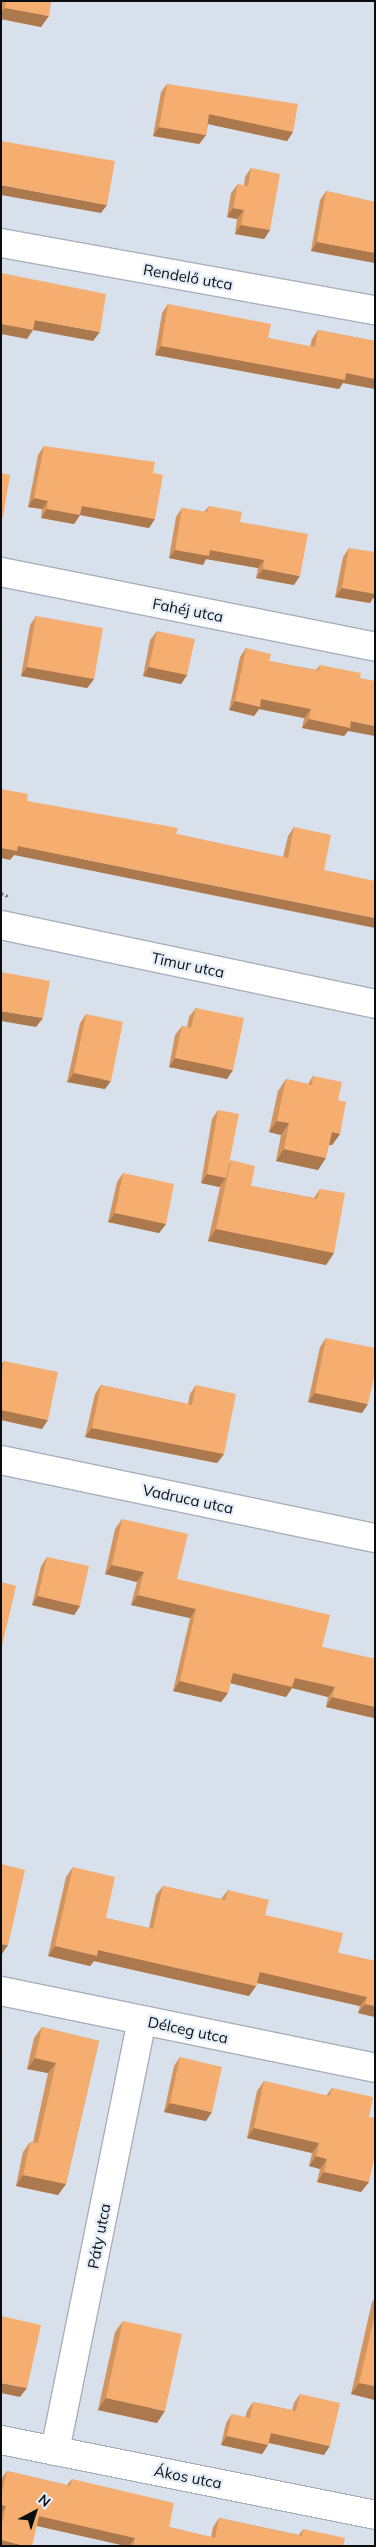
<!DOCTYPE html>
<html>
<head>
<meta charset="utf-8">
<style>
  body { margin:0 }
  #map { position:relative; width:376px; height:2547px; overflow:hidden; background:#d8e0eb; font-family:Mulish,sans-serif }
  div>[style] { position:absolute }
  .path>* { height:3px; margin-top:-1.5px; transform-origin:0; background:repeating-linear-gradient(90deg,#747980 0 2.5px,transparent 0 5px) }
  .roads { filter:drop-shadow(1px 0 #a7afb9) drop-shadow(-1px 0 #a7afb9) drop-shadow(0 1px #a7afb9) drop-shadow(0 -1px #a7afb9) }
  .minor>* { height:28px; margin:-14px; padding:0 14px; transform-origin:14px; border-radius:14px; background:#fff }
  .wall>* { inset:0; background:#d39560 }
  .shaded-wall>* { inset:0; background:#ac794e }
  .building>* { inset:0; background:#f5ad70 }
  span { translate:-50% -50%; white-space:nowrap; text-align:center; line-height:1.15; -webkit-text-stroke:4.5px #e5eef8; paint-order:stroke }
  .street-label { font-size:15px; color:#0b0e11 }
  .frame { position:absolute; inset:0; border:2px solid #0b0e11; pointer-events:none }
  .north { position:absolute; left:10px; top:2487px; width:50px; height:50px; -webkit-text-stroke:4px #e5eef8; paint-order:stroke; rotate:40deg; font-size:14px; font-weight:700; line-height:20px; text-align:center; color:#0b0e11 }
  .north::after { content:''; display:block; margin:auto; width:18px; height:22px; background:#0b0e11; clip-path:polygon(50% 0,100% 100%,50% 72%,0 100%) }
</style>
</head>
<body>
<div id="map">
  <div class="path">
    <i style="left:1px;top:893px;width:10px;rotate:24deg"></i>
  </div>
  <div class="roads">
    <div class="minor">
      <i style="left:1px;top:243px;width:380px;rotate:10.2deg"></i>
      <i style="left:1px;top:572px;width:381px;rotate:11.3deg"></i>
      <i style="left:1px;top:925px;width:382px;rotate:11.9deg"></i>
      <i style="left:1px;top:1460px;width:382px;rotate:11.8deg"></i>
      <i style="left:1px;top:1991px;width:382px;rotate:11.6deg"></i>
      <i style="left:1px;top:2440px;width:381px;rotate:11.3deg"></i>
      <i style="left:55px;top:2451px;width:439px;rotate:-78.6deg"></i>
    </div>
  </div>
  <div class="wall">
    <i style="clip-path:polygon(1px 1px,51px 1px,41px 27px,1px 19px)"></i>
    <i style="clip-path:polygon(167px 84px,293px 132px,287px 141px,208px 124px,206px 135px,199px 144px,153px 136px,161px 92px)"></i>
    <i style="clip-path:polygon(251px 168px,270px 230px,264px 239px,235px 234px,237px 219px,227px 217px,231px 193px,238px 184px,244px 186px,245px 177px)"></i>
    <i style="clip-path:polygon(326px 191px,375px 202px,375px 263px,311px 251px,320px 200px)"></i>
    <i style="clip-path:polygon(168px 304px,268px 338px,310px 347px,312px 339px,318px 330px,375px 341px,375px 389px,343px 383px,339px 389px,155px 355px,162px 313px)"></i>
    <i style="clip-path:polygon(44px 446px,153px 473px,149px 528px,80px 515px,74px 524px,41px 518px,42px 509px,28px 507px,38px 455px)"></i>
    <i style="clip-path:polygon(209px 506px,240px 522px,294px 585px,256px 578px,258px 568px,206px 559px,203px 565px,169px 558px,176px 517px,182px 508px,204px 512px)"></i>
    <i style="clip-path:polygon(349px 548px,373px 598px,370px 603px,335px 597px,343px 557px)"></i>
    <i style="clip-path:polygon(36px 616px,94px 679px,87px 688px,21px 676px,30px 625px)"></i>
    <i style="clip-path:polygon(157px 631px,187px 675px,181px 684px,143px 676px,150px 640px)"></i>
    <i style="clip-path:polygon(246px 648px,269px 661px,316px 670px,320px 665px,348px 731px,344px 736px,302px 728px,304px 718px,259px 709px,254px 716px,229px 710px,240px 657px)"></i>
    <i style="clip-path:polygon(27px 801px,176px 834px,283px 857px,288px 836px,294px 827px,324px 870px,14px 855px,10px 860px)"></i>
    <i style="clip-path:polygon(196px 1008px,227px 1079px,169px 1067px,175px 1035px,182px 1026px,187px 1027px,189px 1017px)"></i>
    <i style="clip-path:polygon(86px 1014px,105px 1089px,67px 1082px,80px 1023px)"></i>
    <i style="clip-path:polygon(313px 1076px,338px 1100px,340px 1134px,332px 1145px,329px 1145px,318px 1170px,276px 1161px,281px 1135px,269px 1132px,278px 1091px,286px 1079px,308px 1084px)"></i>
    <i style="clip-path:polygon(218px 1110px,229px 1163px,231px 1160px,251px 1186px,314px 1198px,320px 1189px,334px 1253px,326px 1265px,208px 1241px,220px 1187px,201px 1183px,212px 1119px)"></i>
    <i style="clip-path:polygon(123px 1173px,166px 1224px,159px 1233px,108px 1222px,117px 1182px)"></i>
    <i style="clip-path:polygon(326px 1338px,362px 1413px,308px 1402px,320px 1347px)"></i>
    <i style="clip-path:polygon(4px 1361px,42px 1429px,1px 1420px,1px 1365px)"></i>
    <i style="clip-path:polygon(101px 1385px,188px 1404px,190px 1394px,196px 1385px,224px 1454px,217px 1463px,85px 1437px,95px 1394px)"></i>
    <i style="clip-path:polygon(122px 1519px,177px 1579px,322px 1647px,375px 1659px,374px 1718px,326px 1707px,328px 1697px,292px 1688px,286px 1697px,230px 1683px,228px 1693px,221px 1702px,173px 1691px,190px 1618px,131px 1605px,137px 1582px,105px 1574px,115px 1529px)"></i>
    <i style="clip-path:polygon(47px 1557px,80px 1606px,74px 1615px,32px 1605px,41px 1566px)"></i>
    <i style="clip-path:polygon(73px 1867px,106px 1918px,149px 1928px,156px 1895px,163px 1886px,221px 1899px,228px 1890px,265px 1915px,338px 1953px,375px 1961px,375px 2017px,358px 2013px,360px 2006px,257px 1983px,256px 1986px,249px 1996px,94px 1961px,90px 1966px,48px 1956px,66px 1877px)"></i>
    <i style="clip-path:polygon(42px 2027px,99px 2041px,66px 2184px,58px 2195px,16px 2186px,23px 2152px,30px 2142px,33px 2142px,48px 2073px,27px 2069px,34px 2038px)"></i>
    <i style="clip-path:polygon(180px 2057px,206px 2121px,164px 2112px,174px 2066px)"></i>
    <i style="clip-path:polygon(264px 2081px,326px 2096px,332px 2088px,369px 2117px,369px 2182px,361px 2192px,317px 2182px,320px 2169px,309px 2166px,312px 2153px,247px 2138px,257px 2091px)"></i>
    <i style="clip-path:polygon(375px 2298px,375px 2400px,351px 2394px,372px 2302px)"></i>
    <i style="clip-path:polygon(123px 2321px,157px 2423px,98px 2410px,115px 2332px)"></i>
    <i style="clip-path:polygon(300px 2394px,324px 2455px,269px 2443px,268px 2445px,262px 2454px,221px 2445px,226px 2423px,232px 2414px,245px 2418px,247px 2411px,253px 2402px,292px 2410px,294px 2403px)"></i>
    <i style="clip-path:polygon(7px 2471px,67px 2485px,72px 2479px,169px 2527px,211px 2537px,213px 2527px,219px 2518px,299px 2535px,303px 2529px,343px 2546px,126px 2546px,37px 2526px,1px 2546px,1px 2479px)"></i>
  </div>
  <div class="shaded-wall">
    <i style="clip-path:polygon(5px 8px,49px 16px,41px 27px,1px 19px,1px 13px)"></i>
    <i style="clip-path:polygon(209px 114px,293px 132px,287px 141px,203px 123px)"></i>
    <i style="clip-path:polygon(159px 127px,206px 135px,199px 144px,153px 136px)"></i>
    <i style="clip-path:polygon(1px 185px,107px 205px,101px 213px,1px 195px)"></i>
    <i style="clip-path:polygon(233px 208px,244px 210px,237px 219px,227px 217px)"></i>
    <i style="clip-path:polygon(241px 225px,270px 230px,264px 239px,235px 234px)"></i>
    <i style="clip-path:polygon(317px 242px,375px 253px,375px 263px,311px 251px)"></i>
    <i style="clip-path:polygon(35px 320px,100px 332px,93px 341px,33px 330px,27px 339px,1px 334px,1px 324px)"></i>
    <i style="clip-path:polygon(161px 346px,346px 373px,375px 379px,375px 389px,343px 383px,339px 389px,155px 355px)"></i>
    <i style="clip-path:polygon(34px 498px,48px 501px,42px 509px,28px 507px)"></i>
    <i style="clip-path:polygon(82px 506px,155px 519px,149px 528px,80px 515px,74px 524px,41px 518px,47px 509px)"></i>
    <i style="clip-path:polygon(175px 550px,210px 550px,264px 560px,258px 568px,206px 559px,203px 565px,169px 558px)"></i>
    <i style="clip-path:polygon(263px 569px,300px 576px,294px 585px,256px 578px)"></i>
    <i style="clip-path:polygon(342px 588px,375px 592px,375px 599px,373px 598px,370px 603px,335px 597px)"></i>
    <i style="clip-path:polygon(27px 667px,94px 679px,87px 688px,21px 676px)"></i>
    <i style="clip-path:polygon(149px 667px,187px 675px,181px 684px,143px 676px)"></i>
    <i style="clip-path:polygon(261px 699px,311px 709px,304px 718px,259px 709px,254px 716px,229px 710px,235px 701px)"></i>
    <i style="clip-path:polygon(309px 719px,351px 721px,375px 726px,375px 736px,348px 731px,344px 736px,302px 728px)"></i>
    <i style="clip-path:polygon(18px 846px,375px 918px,375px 928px,14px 855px,10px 860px,1px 858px,1px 848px)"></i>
    <i style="clip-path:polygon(1px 1011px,43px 1018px,36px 1027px,1px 1021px)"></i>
    <i style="clip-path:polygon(175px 1058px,233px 1070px,227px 1079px,169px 1067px)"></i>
    <i style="clip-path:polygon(74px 1073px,111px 1081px,105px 1089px,67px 1082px)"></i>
    <i style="clip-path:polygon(277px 1121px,289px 1123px,281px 1135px,269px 1132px)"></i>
    <i style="clip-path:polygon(332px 1132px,340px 1134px,332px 1145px,323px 1144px)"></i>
    <i style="clip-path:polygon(284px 1149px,326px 1158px,318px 1170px,276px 1161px)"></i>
    <i style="clip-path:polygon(207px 1174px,226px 1178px,219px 1187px,201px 1183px)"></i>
    <i style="clip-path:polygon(115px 1213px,166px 1224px,159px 1233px,108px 1222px)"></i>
    <i style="clip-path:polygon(216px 1229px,334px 1253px,326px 1265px,208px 1241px)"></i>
    <i style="clip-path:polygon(315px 1393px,368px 1404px,362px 1413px,308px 1402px)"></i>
    <i style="clip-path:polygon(1px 1410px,48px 1420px,42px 1429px,1px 1420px)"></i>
    <i style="clip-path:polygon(92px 1428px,224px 1454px,217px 1463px,85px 1437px)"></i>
    <i style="clip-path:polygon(112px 1565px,144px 1572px,137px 1582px,105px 1574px)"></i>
    <i style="clip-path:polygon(138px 1595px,196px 1609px,190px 1618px,131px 1605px)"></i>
    <i style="clip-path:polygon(38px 1596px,80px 1606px,74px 1615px,32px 1605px)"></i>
    <i style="clip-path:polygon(233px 1673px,295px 1678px,335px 1687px,328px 1697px,292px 1688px,286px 1697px,226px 1682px)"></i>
    <i style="clip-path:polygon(180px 1681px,228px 1693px,221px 1702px,173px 1691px)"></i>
    <i style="clip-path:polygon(332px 1697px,375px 1707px,375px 1717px,374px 1718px,326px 1707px)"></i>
    <i style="clip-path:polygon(1px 1944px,8px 1945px,2px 1954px,1px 1954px)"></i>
    <i style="clip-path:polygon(55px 1946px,98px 1950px,256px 1986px,249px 1996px,94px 1961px,90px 1966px,48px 1956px)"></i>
    <i style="clip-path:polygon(260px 1972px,367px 1997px,360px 2006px,253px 1982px)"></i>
    <i style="clip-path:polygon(365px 2004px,375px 2006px,375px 2017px,358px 2013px)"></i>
    <i style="clip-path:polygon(35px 2058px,56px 2063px,48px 2073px,27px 2069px)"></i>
    <i style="clip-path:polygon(170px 2103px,212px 2112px,206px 2121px,164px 2112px)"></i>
    <i style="clip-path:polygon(254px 2128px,319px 2143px,312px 2153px,247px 2138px)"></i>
    <i style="clip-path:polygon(316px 2156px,327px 2159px,320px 2169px,309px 2166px)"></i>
    <i style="clip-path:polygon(324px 2172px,369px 2182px,361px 2192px,317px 2182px)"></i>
    <i style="clip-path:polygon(23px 2175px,66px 2184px,58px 2195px,16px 2186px)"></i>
    <i style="clip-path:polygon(1px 2383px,27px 2388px,20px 2397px,1px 2393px)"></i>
    <i style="clip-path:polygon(359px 2383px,375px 2386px,375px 2400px,351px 2394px)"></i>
    <i style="clip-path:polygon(106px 2398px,165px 2411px,157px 2423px,98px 2410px)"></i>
    <i style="clip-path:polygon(271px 2433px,330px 2446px,324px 2455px,265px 2442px)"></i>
    <i style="clip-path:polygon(227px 2436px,268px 2445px,262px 2454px,221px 2445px)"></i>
    <i style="clip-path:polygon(1px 2505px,6px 2506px,1px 2514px)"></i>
    <i style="clip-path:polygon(39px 2516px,135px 2538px,129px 2546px,126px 2546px,33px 2525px)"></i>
    <i style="clip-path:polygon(1px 2540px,26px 2546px,1px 2546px)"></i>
  </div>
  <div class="building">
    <i style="clip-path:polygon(6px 1px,51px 1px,49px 16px,5px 8px)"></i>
    <i style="clip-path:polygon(167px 84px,298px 104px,293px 132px,209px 114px,206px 135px,159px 127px)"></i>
    <i style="clip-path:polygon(1px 141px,115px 161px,107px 205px,1px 185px)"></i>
    <i style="clip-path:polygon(251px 168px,280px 174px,270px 230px,241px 225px,244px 210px,233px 208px,238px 184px,248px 186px)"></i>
    <i style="clip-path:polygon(326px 191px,375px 202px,375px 253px,317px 242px)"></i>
    <i style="clip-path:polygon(1px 273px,106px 294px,100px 332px,35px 320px,33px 330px,1px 324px)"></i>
    <i style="clip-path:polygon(168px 304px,271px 324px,268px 338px,315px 347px,318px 330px,375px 341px,375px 379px,346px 373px,345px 380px,161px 346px)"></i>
    <i style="clip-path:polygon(44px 446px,155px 462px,153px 473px,163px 475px,155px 519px,82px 506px,80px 515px,47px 509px,48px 501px,34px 498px)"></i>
    <i style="clip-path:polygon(1px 473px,10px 475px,3px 517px,1px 517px)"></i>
    <i style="clip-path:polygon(209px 506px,242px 512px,240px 522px,308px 534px,300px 576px,263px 569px,264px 560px,210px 550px,209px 556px,175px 550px,182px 508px,207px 512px)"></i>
    <i style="clip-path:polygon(349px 548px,375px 552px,375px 594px,342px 588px)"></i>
    <i style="clip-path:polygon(36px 616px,103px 628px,94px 679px,27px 667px)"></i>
    <i style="clip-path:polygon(157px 631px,195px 639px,187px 675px,149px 667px)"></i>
    <i style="clip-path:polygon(246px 648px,271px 654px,269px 661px,318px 671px,320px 665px,361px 673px,360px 678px,375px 681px,375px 726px,351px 721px,350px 728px,309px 719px,311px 709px,261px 699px,260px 707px,235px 701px)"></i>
    <i style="clip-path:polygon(1px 789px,28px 794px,27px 801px,178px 828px,176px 834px,288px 858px,294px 827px,331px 835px,324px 870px,375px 881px,375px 918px,18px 846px,17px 851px,1px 848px)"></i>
    <i style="clip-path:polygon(1px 972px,50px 981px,43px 1018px,1px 1011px)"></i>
    <i style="clip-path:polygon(196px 1008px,244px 1018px,233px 1070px,175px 1058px,182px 1026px,191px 1028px)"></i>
    <i style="clip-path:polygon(86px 1014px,123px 1022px,111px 1081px,74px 1073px)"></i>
    <i style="clip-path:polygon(313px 1076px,342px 1082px,338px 1100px,346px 1102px,340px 1134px,332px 1132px,326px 1158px,284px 1149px,289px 1123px,277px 1121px,286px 1079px,312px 1085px)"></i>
    <i style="clip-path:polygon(218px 1110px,239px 1114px,226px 1178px,207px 1174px)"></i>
    <i style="clip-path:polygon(231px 1160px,255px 1166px,251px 1186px,317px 1199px,320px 1189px,345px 1193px,334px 1253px,216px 1229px)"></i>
    <i style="clip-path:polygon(123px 1173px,174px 1184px,166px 1224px,115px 1213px)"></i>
    <i style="clip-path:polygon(326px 1338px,375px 1348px,375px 1372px,368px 1404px,315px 1393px)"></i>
    <i style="clip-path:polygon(4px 1361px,58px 1372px,48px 1420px,1px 1410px,1px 1375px)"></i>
    <i style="clip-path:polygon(101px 1385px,192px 1405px,196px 1385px,236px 1394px,224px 1454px,92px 1428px)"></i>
    <i style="clip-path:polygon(122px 1519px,188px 1534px,177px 1579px,330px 1615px,322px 1647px,375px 1659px,375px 1707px,332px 1697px,335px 1687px,295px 1678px,292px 1687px,233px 1673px,228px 1693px,180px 1681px,196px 1609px,138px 1595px,144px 1572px,112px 1565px)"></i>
    <i style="clip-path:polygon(47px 1557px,89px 1566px,80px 1606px,38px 1596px)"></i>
    <i style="clip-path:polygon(1px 1582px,16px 1586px,1px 1650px)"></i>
    <i style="clip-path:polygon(1px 1864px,25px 1870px,8px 1945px,1px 1944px)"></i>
    <i style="clip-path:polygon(73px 1867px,115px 1877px,106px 1918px,153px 1929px,163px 1886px,225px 1900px,228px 1890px,269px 1900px,265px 1915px,343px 1933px,338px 1953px,375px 1961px,375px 2006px,365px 2004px,367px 1997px,260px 1972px,256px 1986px,98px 1950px,97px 1956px,55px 1946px)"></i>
    <i style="clip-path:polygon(42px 2027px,99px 2041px,66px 2184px,23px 2175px,30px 2142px,38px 2143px,56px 2063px,35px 2058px)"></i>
    <i style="clip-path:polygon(180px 2057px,222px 2067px,212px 2112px,170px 2103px)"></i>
    <i style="clip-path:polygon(264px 2081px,330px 2096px,332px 2088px,373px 2097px,369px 2117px,375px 2118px,375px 2155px,369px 2182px,324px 2172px,327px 2159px,316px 2156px,319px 2143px,254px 2128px)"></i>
    <i style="clip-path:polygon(375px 2314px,375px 2386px,359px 2383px)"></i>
    <i style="clip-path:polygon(1px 2316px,41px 2325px,27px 2388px,1px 2383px)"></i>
    <i style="clip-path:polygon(123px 2321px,182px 2334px,165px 2411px,106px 2398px)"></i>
    <i style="clip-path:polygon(300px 2394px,340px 2403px,330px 2446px,271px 2433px,268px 2445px,227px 2436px,232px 2414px,250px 2418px,253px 2402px,296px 2411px)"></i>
    <i style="clip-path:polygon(7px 2471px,70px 2486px,72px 2479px,174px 2503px,169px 2527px,215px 2538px,219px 2518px,302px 2536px,303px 2529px,345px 2538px,343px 2546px,133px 2546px,135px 2538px,39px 2516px,32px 2546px,26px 2546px,1px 2540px,1px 2529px,6px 2506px,1px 2505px,1px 2496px)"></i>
  </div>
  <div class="street-label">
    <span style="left:188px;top:277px;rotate:10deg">Rendelő utca</span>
    <span style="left:188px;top:610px;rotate:11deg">Fahéj utca</span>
    <span style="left:188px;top:965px;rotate:12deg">Timur utca</span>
    <span style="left:188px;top:1499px;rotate:12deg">Vadruca utca</span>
    <span style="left:188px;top:2030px;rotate:12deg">Délceg utca</span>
    <span style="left:99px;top:2236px;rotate:-79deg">Páty utca</span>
    <span style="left:188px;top:2477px;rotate:11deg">Ákos utca</span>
  </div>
  <div class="frame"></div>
  <div class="north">N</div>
</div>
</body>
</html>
